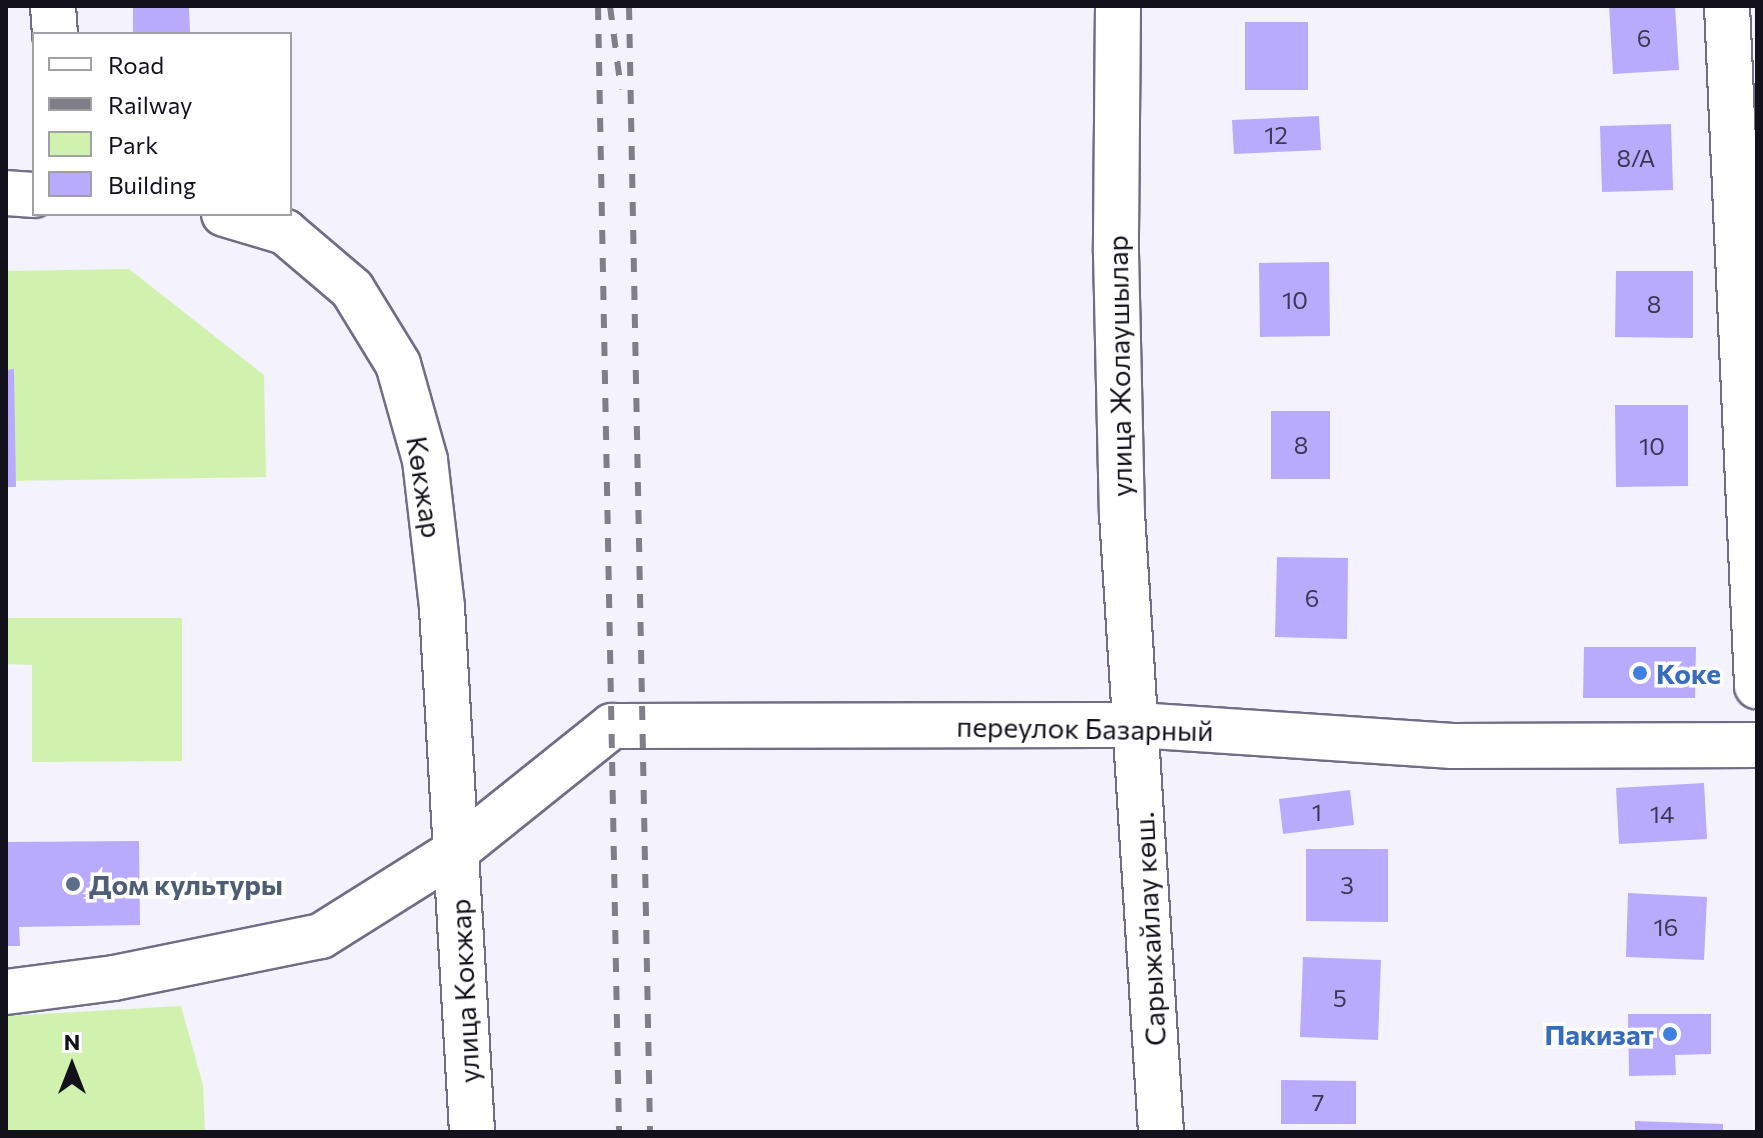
<!DOCTYPE html>
<html>
<head>
<meta charset="utf-8">
<style>
  body { margin:0 }
  #map { position:relative; width:1763px; height:1138px; overflow:hidden; background:#f3f2fd; font-family:Commissioner,sans-serif }
  div>[style] { position:absolute }
  .green>* { inset:0; background:#d1f2af }
  .building>* { inset:0; background:#b8abfe }
  .roads { filter:drop-shadow(2px 0 #706d87) drop-shadow(-2px 0 #706d87) drop-shadow(0 2px #706d87) drop-shadow(0 -2px #706d87) }
  .minor>* { height:44px; margin:-22px; padding:0 22px; transform-origin:22px; border-radius:22px; background:#fff }
  .major>* { height:44px; margin:-22px; padding:0 22px; transform-origin:22px; border-radius:22px; background:#fff }
  .rail>* { height:6px; margin-top:-3px; transform-origin:0; background:repeating-linear-gradient(90deg,#807f89 0 14px,transparent 0 28px) }
  .dots>* { width:22px; height:22px; translate:-50% -50%; box-sizing:border-box; border:4px solid #fff; border-radius:50% }
  span { translate:-50% -50%; white-space:nowrap; text-align:center; line-height:1.15; -webkit-text-stroke:7px #fff; paint-order:stroke }
  .number-label { font-size:24px; color:#3c3854 }
  .number-label span { -webkit-text-stroke-width:0 }
  .street-label { font-size:28px; color:#13111b }
  .shop-label { font-size:28px; color:#366cbe; font-weight:700 }
  .left { translate:0 -50%; text-align:left }
  .right { translate:-100% -50%; text-align:right }
  .service-label { font-size:28px; color:#4e5e75; font-weight:700 }
  .frame { position:absolute; inset:0; border:8px solid #13111b; pointer-events:none }
  .legend { position:absolute; left:32px; top:32px; width:260px; height:184px; box-sizing:border-box; background:#fff; border:2px solid #a1a0a4; margin:0; padding:10px 14px; list-style:none; font-size:24px; color:#13111b }
  .legend li { display:flex; align-items:center; gap:16px; height:40px }
  .legend b { width:40px; border:2px solid #a1a0a4 }
  .north { position:absolute; left:32px; top:1026px; width:80px; height:80px; -webkit-text-stroke:6px #fff; paint-order:stroke; rotate:0deg; font-size:22px; font-weight:700; line-height:32px; text-align:center; color:#13111b }
  .north::after { content:''; display:block; margin:auto; width:28px; height:36px; background:#13111b; clip-path:polygon(50% 0,100% 100%,50% 72%,0 100%) }
</style>
</head>
<body>
<div id="map">
  <div class="green">
    <i style="clip-path:polygon(129px 269px,264px 375px,266px 477px,6px 481px,6px 271px)"></i>
    <i style="clip-path:polygon(6px 618px,182px 618px,182px 761px,32px 762px,32px 665px,6px 664px)"></i>
    <i style="clip-path:polygon(181px 1006px,203px 1085px,205px 1132px,6px 1132px,6px 1016px)"></i>
  </div>
  <div class="building">
    <i style="clip-path:polygon(133px 6px,189px 6px,190px 34px,133px 34px)"></i>
    <i style="clip-path:polygon(1609px 6px,1675px 6px,1679px 70px,1613px 74px)"></i>
    <i style="clip-path:polygon(1245px 22px,1308px 22px,1308px 90px,1245px 90px)"></i>
    <i style="clip-path:polygon(1319px 116px,1321px 150px,1234px 154px,1232px 120px)"></i>
    <i style="clip-path:polygon(1671px 124px,1673px 190px,1602px 192px,1600px 126px)"></i>
    <i style="clip-path:polygon(1329px 262px,1330px 336px,1260px 337px,1259px 263px)"></i>
    <i style="clip-path:polygon(1616px 271px,1693px 271px,1693px 338px,1615px 337px)"></i>
    <i style="clip-path:polygon(14px 369px,16px 487px,6px 487px,6px 370px)"></i>
    <i style="clip-path:polygon(1615px 405px,1688px 405px,1688px 486px,1616px 487px)"></i>
    <i style="clip-path:polygon(1271px 411px,1330px 411px,1330px 479px,1271px 479px)"></i>
    <i style="clip-path:polygon(1277px 557px,1348px 558px,1347px 639px,1275px 637px)"></i>
    <i style="clip-path:polygon(1584px 647px,1696px 647px,1695px 698px,1583px 698px)"></i>
    <i style="clip-path:polygon(1704px 783px,1707px 839px,1619px 844px,1616px 788px)"></i>
    <i style="clip-path:polygon(1350px 790px,1354px 825px,1283px 834px,1279px 799px)"></i>
    <i style="clip-path:polygon(139px 841px,140px 925px,19px 927px,20px 946px,6px 946px,6px 842px)"></i>
    <i style="clip-path:polygon(1306px 849px,1388px 849px,1388px 922px,1306px 921px)"></i>
    <i style="clip-path:polygon(1628px 893px,1707px 897px,1704px 960px,1626px 957px)"></i>
    <i style="clip-path:polygon(1303px 957px,1381px 960px,1378px 1040px,1300px 1037px)"></i>
    <i style="clip-path:polygon(1628px 1014px,1711px 1014px,1711px 1054px,1675px 1055px,1676px 1075px,1629px 1076px)"></i>
    <i style="clip-path:polygon(1281px 1080px,1356px 1081px,1356px 1124px,1281px 1124px)"></i>
    <i style="clip-path:polygon(1635px 1121px,1723px 1124px,1723px 1132px,1635px 1132px)"></i>
  </div>
  <div class="roads">
    <div class="minor">
      <i style="left:53px;top:6px;width:28px;rotate:86deg"></i>
      <i style="left:1118px;top:6px;width:247px;rotate:90.5deg"></i>
      <i style="left:1116px;top:253px;width:261px;rotate:88.7deg"></i>
      <i style="left:1122px;top:514px;width:619px;rotate:86.39deg"></i>
      <i style="left:6px;top:193px;width:28px;rotate:4deg"></i>
      <i style="left:224px;top:214px;width:64px;rotate:16.4deg"></i>
      <i style="left:285px;top:232px;width:88px;rotate:40.4deg"></i>
      <i style="left:352px;top:289px;width:88px;rotate:58.5deg"></i>
      <i style="left:398px;top:364px;width:100px;rotate:74.3deg"></i>
      <i style="left:425px;top:460px;width:149px;rotate:83.4deg"></i>
      <i style="left:442px;top:608px;width:525px;rotate:86.72deg"></i>
      <i style="left:6px;top:992px;width:109px;rotate:-7.4deg"></i>
      <i style="left:114px;top:978px;width:211px;rotate:-11.5deg"></i>
      <i style="left:321px;top:936px;width:160px;rotate:-32.2deg"></i>
      <i style="left:456px;top:851px;width:200px;rotate:-38.7deg"></i>
      <i style="left:612px;top:726px;width:525px;rotate:-0.11deg"></i>
      <i style="left:1137px;top:725px;width:316px;rotate:3.8deg"></i>
      <i style="left:1452px;top:746px;width:305px;rotate:-0.2deg"></i>
    </div>
    <div class="major">
      <i style="left:1727px;top:6px;width:681px;rotate:87.47deg"></i>
    </div>
  </div>
  <div class="rail">
    <i style="left:598px;top:6px;width:1126px;rotate:88.93deg"></i>
    <i style="left:610px;top:6px;width:84px;rotate:82.5deg"></i>
    <i style="left:629px;top:6px;width:1126px;rotate:88.93deg"></i>
  </div>
  <div class="dots">
    <i style="left:1640px;top:673px;background:#3f7fe0"></i>
    <i style="left:73px;top:884px;background:#5c6f8a"></i>
    <i style="left:1670px;top:1034px;background:#3f7fe0"></i>
  </div>
  <div class="number-label">
    <span style="left:1644px;top:38px">6</span>
    <span style="left:1276px;top:135px">12</span>
    <span style="left:1636px;top:158px">8/А</span>
    <span style="left:1295px;top:300px">10</span>
    <span style="left:1654px;top:304px">8</span>
    <span style="left:1301px;top:445px">8</span>
    <span style="left:1652px;top:446px">10</span>
    <span style="left:1312px;top:598px">6</span>
    <span style="left:1317px;top:812px">1</span>
    <span style="left:1662px;top:814px">14</span>
    <span style="left:1347px;top:885px">3</span>
    <span style="left:1666px;top:927px">16</span>
    <span style="left:1340px;top:998px">5</span>
    <span style="left:1318px;top:1102px">7</span>
  </div>
  <div class="street-label">
    <span style="left:1119px;top:366px;rotate:-91deg">улица Жолаушылар</span>
    <span style="left:425px;top:487px;rotate:81deg">Көкжар</span>
    <span style="left:1085px;top:728px;rotate:1deg">переулок Базарный</span>
    <span style="left:1149px;top:929px;rotate:-93deg">Сарыжайлау көш.</span>
    <span style="left:464px;top:991px;rotate:-93deg">улица Кокжар</span>
  </div>
  <div class="shop-label">
    <span class="left" style="left:1656px;top:673px">Коке</span>
    <span class="right" style="left:1654px;top:1034px">Пакизат</span>
  </div>
  <div class="service-label">
    <span class="left" style="left:89px;top:884px">Дом культуры</span>
  </div>
  <div class="frame"></div>
  <ul class="legend">
  <li><b style="height:10px;background:#fff"></b>Road</li>
  <li><b style="height:10px;background:#807f89"></b>Railway</li>
  <li><b style="height:22px;background:#d1f2af"></b>Park</li>
  <li><b style="height:22px;background:#b8abfe"></b>Building</li>
  </ul>
  <div class="north">N</div>
</div>
</body>
</html>
